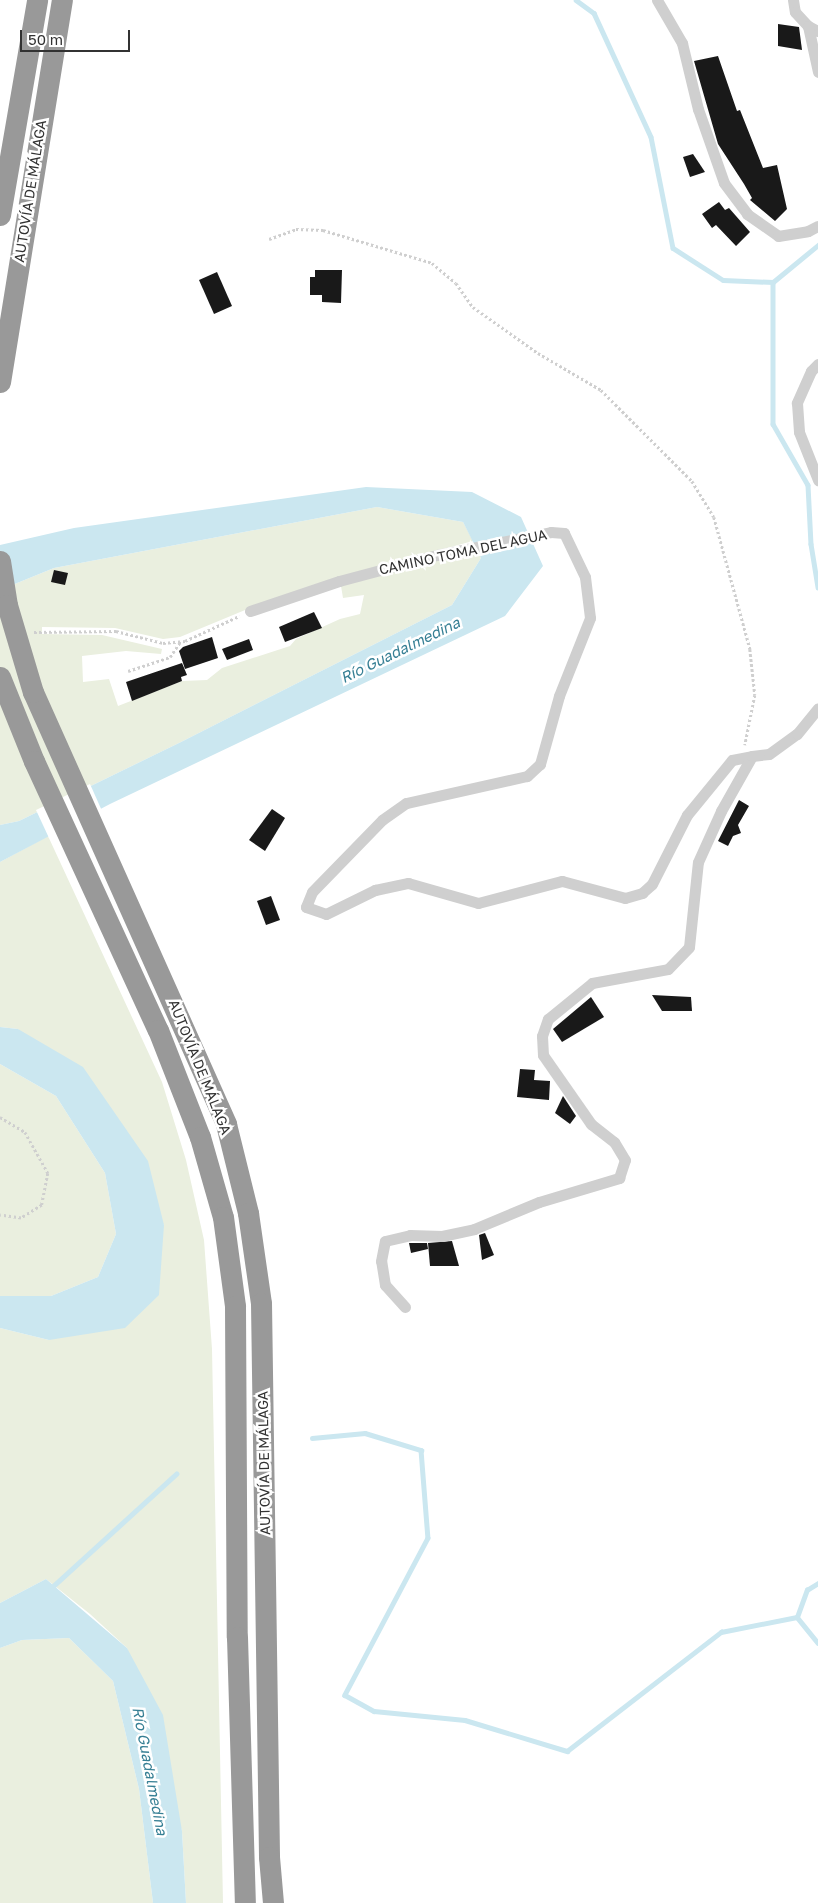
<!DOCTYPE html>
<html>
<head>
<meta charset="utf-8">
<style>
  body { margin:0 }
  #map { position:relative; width:818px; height:1903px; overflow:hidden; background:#fff; font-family:"Golos Text",sans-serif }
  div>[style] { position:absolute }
  .green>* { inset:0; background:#eaefdf }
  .water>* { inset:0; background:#cbe7f0 }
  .pier>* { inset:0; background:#fff }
  .stream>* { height:4.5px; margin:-2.25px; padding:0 2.25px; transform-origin:2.25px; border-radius:2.25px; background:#cbe7f0 }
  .building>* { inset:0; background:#191919 }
  .path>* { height:2.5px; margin-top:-1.25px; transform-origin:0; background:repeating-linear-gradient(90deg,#cfcfcf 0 2.5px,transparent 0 5px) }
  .street>* { height:11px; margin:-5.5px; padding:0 5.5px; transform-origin:5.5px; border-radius:5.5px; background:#cfcfcf }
  .highway>* { height:21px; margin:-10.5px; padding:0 10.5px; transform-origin:10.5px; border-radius:10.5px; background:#999 }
  .highway-bridge>* { height:21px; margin:-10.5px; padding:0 10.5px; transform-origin:10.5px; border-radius:10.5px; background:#999 }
  span { translate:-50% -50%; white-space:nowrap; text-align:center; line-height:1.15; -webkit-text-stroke:5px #fff; paint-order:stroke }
  .street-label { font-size:14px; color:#323232 }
  .water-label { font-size:15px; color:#367f94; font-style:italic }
  .scale { position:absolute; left:20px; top:30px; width:110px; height:22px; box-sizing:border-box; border:2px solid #323232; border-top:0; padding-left:6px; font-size:15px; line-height:18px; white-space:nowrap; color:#323232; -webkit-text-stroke:4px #fff; paint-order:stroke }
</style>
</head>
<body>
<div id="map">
  <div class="green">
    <i style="clip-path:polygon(377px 507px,463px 522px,473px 541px,332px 579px,257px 605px,180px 637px,163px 639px,115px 628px,42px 627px,42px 634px,102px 635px,162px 649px,161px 654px,126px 651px,82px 656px,83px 682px,109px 679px,118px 706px,182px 681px,207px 680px,222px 668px,290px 646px,296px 639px,340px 619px,360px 614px,364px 595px,343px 598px,341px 586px,438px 560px,478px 552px,481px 558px,452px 605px,181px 742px,19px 821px,0 825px,0 590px,54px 568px)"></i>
    <i style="clip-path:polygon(48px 836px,162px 1082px,186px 1160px,204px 1240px,212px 1349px,223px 1903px,186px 1903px,182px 1831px,127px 1648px,90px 1614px,46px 1579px,0 1603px,0 1328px,49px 1340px,164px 1225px,18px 1029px,0 1027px,0 862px)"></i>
    <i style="clip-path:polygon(0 1064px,56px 1096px,105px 1173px,116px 1234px,98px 1277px,51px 1296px,0 1296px)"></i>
    <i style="clip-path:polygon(69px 1638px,113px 1681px,139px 1789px,153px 1903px,0 1903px,0 1648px,22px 1640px)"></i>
  </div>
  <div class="water">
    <i style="clip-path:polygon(366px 487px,472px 492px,521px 517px,543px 566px,505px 616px,110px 804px,0 862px,0 825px,19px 821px,181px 742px,452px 605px,481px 558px,463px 522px,377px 507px,54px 568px,0 590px,0 545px,74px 528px)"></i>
    <i style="clip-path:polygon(0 1027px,18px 1029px,83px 1067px,148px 1161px,164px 1225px,159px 1295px,125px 1328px,49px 1340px,0 1328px,0 1296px,51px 1296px,98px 1277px,116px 1234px,105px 1173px,56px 1096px,0 1064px)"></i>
    <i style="clip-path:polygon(46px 1579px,127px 1648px,163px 1715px,182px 1831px,186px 1903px,153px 1903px,139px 1789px,113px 1681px,69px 1638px,22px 1640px,0 1648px,0 1603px)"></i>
  </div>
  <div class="pier">
    <i style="clip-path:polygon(90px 784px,102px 811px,49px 838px,36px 810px)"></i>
  </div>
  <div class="stream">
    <i style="left:576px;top:0;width:22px;rotate:36deg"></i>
    <i style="left:594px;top:13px;width:136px;rotate:65.3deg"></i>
    <i style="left:651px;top:137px;width:113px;rotate:78.8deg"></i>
    <i style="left:673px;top:248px;width:59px;rotate:32.6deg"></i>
    <i style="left:723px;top:280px;width:50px;rotate:2.3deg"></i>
    <i style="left:773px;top:282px;width:58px;rotate:-39.4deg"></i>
    <i style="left:773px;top:282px;width:142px;rotate:90deg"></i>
    <i style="left:773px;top:424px;width:70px;rotate:60.2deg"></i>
    <i style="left:808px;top:485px;width:59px;rotate:87.1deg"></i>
    <i style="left:811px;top:544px;width:44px;rotate:80.8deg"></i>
    <i style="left:312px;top:1438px;width:53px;rotate:-5.4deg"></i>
    <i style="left:365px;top:1433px;width:59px;rotate:16.9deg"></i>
    <i style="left:421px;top:1450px;width:88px;rotate:85.5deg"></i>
    <i style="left:428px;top:1538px;width:178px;rotate:117.9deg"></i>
    <i style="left:345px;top:1695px;width:33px;rotate:29deg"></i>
    <i style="left:374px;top:1711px;width:91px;rotate:5.6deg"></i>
    <i style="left:465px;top:1720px;width:107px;rotate:16.9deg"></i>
    <i style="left:567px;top:1751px;width:195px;rotate:-37.7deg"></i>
    <i style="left:721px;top:1632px;width:77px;rotate:-11.2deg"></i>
    <i style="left:797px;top:1617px;width:29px;rotate:-70deg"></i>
    <i style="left:807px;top:1590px;width:13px;rotate:-32deg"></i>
    <i style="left:50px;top:1589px;width:171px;rotate:-42.4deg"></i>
    <i style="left:797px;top:1617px;width:33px;rotate:51deg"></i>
  </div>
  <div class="building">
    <i style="clip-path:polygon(778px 24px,799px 27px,802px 50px,778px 46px)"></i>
    <i style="clip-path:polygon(718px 56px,737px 111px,740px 110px,763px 168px,777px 165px,787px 209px,775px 221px,750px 200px,752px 198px,744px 184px,718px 144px,694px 61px)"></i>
    <i style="clip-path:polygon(693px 154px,705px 172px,690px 177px,683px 157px)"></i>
    <i style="clip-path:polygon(719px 202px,725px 210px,729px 208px,750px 232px,736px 246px,716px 225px,712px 228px,702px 214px)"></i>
    <i style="clip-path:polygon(315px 270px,342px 270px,341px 303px,322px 302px,322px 295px,310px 295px,310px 277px,315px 277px)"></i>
    <i style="clip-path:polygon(217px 272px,232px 306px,214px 314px,199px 280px)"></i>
    <i style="clip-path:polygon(54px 570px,68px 573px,65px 585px,51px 582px)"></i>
    <i style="clip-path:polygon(314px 612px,322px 628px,285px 642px,279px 627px)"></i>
    <i style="clip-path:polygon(212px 637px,218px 658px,185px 669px,179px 651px,183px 647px)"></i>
    <i style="clip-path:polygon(249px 639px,253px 650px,227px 660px,222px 649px)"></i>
    <i style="clip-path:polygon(182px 663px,187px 675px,181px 677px,182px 681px,132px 701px,126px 682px)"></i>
    <i style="clip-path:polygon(739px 800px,749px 806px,738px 825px,741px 833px,733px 836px,728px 846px,718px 841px)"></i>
    <i style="clip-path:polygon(272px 809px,285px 818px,265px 851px,249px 840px)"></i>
    <i style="clip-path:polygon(271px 896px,280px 920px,266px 925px,257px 901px)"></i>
    <i style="clip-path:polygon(652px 995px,691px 997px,692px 1011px,662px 1011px)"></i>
    <i style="clip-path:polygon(591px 997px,604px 1017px,562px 1042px,553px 1029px)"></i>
    <i style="clip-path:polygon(520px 1069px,535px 1070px,534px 1080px,550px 1081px,549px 1100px,517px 1097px)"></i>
    <i style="clip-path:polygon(563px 1096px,576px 1116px,570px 1124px,555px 1113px)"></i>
    <i style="clip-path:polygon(485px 1233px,494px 1255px,482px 1260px,479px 1235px)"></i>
    <i style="clip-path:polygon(452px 1241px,459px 1266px,430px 1266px,428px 1243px)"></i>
    <i style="clip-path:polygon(409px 1243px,427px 1243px,428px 1249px,411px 1253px)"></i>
  </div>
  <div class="path">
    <i style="left:269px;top:239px;width:29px;rotate:-20deg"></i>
    <i style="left:296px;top:229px;width:27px;rotate:2deg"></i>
    <i style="left:323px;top:230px;width:114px;rotate:16.8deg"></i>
    <i style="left:432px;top:263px;width:31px;rotate:40deg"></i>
    <i style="left:456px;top:283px;width:29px;rotate:55deg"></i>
    <i style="left:473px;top:307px;width:80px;rotate:35.3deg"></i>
    <i style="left:538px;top:353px;width:73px;rotate:30.4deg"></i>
    <i style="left:601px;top:390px;width:129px;rotate:45deg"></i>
    <i style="left:692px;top:481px;width:42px;rotate:58.6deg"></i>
    <i style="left:714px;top:517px;width:137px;rotate:74.7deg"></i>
    <i style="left:750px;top:649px;width:46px;rotate:83.8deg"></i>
    <i style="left:755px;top:695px;width:51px;rotate:101.3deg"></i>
    <i style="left:34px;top:632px;width:82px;rotate:-0.7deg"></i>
    <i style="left:116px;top:631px;width:49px;rotate:14.3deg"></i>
    <i style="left:163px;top:643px;width:22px;rotate:-5deg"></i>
    <i style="left:185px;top:641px;width:60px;rotate:-24.8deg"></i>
    <i style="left:128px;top:671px;width:44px;rotate:-18.4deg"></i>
    <i style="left:170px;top:657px;width:18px;rotate:-56deg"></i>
    <i style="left:0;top:1117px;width:29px;rotate:31deg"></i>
    <i style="left:25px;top:1132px;width:47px;rotate:60.7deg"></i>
    <i style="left:48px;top:1173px;width:33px;rotate:101deg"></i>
    <i style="left:42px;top:1205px;width:25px;rotate:148deg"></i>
    <i style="left:21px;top:1218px;width:21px;rotate:-172deg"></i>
  </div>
  <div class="street">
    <i style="left:657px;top:0;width:50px;rotate:59.8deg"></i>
    <i style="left:682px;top:43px;width:68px;rotate:76.4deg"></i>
    <i style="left:698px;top:109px;width:78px;rotate:70.6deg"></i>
    <i style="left:724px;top:183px;width:39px;rotate:53deg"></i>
    <i style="left:747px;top:214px;width:38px;rotate:35deg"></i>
    <i style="left:778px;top:236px;width:30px;rotate:-9deg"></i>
    <i style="left:808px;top:231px;width:11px;rotate:-27deg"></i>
    <i style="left:793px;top:0;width:12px;rotate:81deg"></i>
    <i style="left:795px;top:12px;width:19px;rotate:47deg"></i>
    <i style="left:808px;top:26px;width:11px;rotate:27deg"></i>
    <i style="left:808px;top:26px;width:47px;rotate:77.7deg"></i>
    <i style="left:818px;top:364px;width:10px;rotate:135deg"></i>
    <i style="left:811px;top:371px;width:35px;rotate:114deg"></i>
    <i style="left:797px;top:403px;width:29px;rotate:86deg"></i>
    <i style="left:799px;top:432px;width:52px;rotate:68.4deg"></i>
    <i style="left:250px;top:611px;width:94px;rotate:-18.6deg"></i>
    <i style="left:339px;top:581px;width:101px;rotate:-14.9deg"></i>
    <i style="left:437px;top:555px;width:116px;rotate:-11.4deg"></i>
    <i style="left:551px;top:532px;width:13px;rotate:4deg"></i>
    <i style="left:564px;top:533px;width:49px;rotate:64.5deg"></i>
    <i style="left:585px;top:577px;width:41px;rotate:83deg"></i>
    <i style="left:590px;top:618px;width:84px;rotate:111.7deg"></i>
    <i style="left:559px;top:696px;width:71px;rotate:105.6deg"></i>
    <i style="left:540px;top:764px;width:18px;rotate:137deg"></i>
    <i style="left:527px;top:776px;width:124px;rotate:167.4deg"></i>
    <i style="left:406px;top:803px;width:29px;rotate:145deg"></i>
    <i style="left:382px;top:820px;width:100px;rotate:134.2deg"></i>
    <i style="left:312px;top:892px;width:16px;rotate:112deg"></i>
    <i style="left:306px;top:907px;width:21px;rotate:19deg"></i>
    <i style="left:326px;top:914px;width:55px;rotate:-26.1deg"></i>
    <i style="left:375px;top:890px;width:34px;rotate:-12deg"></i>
    <i style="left:408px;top:883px;width:73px;rotate:15.9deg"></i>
    <i style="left:478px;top:903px;width:87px;rotate:-14.7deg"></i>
    <i style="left:562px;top:881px;width:65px;rotate:15.1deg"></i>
    <i style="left:625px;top:898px;width:18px;rotate:-16deg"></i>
    <i style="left:642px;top:893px;width:13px;rotate:-42deg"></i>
    <i style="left:652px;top:884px;width:77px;rotate:-63.1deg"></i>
    <i style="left:687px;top:815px;width:71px;rotate:-50.7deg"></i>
    <i style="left:732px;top:760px;width:20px;rotate:-11deg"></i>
    <i style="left:405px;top:1307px;width:30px;rotate:-132deg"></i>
    <i style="left:385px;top:1285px;width:24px;rotate:-99deg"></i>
    <i style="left:381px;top:1261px;width:20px;rotate:-79deg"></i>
    <i style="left:385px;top:1241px;width:26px;rotate:-13deg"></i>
    <i style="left:410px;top:1235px;width:32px;rotate:2deg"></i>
    <i style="left:442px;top:1236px;width:33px;rotate:-12deg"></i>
    <i style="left:474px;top:1229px;width:70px;rotate:-22.6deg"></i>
    <i style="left:539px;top:1202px;width:84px;rotate:-16.7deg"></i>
    <i style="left:619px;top:1178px;width:19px;rotate:-72deg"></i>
    <i style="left:625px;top:1160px;width:21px;rotate:-121deg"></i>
    <i style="left:614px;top:1142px;width:29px;rotate:-142deg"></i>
    <i style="left:591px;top:1124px;width:84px;rotate:-124.8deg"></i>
    <i style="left:543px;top:1055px;width:19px;rotate:-93deg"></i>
    <i style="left:542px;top:1036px;width:18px;rotate:-71deg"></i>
    <i style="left:548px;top:1019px;width:57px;rotate:-39.3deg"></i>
    <i style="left:592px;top:983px;width:77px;rotate:-10.4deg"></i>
    <i style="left:668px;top:969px;width:30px;rotate:-46deg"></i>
    <i style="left:689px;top:947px;width:85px;rotate:-84deg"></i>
    <i style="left:698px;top:862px;width:56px;rotate:-65.7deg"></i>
    <i style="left:721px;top:811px;width:63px;rotate:-60.6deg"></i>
    <i style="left:752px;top:756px;width:17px;rotate:-7deg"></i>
    <i style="left:769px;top:754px;width:34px;rotate:-36deg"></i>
    <i style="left:797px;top:734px;width:33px;rotate:-51deg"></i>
  </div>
  <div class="highway">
    <i style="left:0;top:215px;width:218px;rotate:-80.2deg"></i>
    <i style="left:0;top:382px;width:387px;rotate:-80.8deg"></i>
    <i style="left:0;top:677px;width:91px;rotate:68deg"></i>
    <i style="left:34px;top:761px;width:296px;rotate:65.3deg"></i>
    <i style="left:158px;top:1030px;width:115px;rotate:68.6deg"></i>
    <i style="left:200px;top:1137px;width:83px;rotate:74deg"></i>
    <i style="left:223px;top:1217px;width:90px;rotate:82.3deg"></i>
    <i style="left:235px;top:1306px;width:331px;rotate:89.7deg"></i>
    <i style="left:237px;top:1637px;width:266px;rotate:88.3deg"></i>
    <i style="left:33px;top:692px;width:473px;rotate:65.9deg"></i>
    <i style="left:226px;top:1124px;width:92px;rotate:76.1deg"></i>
    <i style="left:248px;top:1213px;width:91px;rotate:81.8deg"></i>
    <i style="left:261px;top:1303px;width:554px;rotate:89.17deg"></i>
    <i style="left:269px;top:1857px;width:46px;rotate:85deg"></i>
  </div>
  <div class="highway-bridge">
    <i style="left:0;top:561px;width:45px;rotate:81deg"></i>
    <i style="left:7px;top:605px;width:91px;rotate:73.4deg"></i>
  </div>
  <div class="street-label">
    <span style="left:30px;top:191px;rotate:-81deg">AUTOVÍA DE MÁLAGA</span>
    <span style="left:463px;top:552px;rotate:-12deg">CAMINO TOMA DEL AGUA</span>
    <span style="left:200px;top:1067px;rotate:68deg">AUTOVÍA DE MÁLAGA</span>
    <span style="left:264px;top:1463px;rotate:-91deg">AUTOVÍA DE MÁLAGA</span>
  </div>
  <div class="water-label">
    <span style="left:400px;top:650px;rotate:-26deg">Río Guadalmedina</span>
    <span style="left:150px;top:1771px;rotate:79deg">Río Guadalmedina</span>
  </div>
  <div class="scale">50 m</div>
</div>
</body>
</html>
